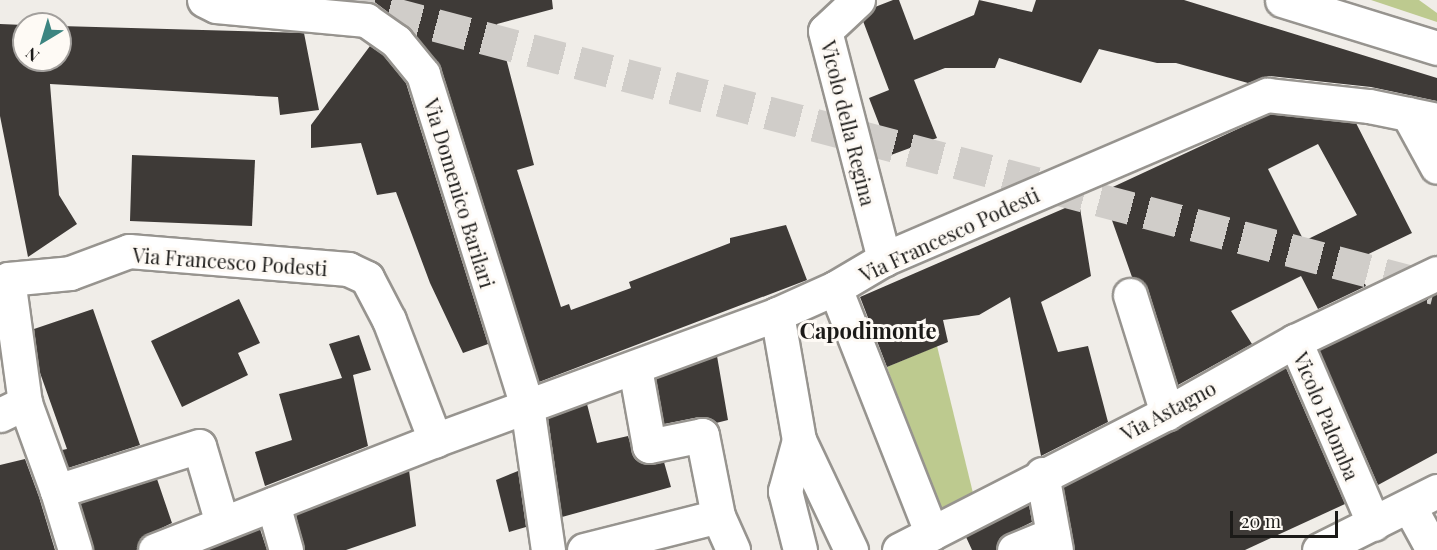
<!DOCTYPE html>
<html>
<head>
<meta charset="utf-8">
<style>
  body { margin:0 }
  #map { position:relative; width:1437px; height:550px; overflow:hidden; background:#f0ede8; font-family:"Playfair Display",serif }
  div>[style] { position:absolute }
  .green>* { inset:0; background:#bdca8f }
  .building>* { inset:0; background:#3e3a37 }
  .major-tunnel>* { height:33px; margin-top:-16.5px; transform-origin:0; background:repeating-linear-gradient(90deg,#d0cdc9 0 33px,transparent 0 49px) }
  .roads { filter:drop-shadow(2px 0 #97948f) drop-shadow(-2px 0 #97948f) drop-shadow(0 2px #97948f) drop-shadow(0 -2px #97948f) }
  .minor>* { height:33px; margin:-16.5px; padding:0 16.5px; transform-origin:16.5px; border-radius:16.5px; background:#fff }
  span { translate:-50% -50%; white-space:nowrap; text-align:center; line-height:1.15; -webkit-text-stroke:6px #fefaf5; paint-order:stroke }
  .street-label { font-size:20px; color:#1b1a18 }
  .quarter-label { font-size:22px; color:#1b1a18; font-weight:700 }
  .north { position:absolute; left:12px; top:12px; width:60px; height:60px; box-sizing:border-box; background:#fefaf5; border:2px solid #a3a09d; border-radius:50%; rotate:218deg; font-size:16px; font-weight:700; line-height:24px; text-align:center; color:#1b1a18 }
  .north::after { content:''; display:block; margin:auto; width:21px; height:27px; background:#3d8581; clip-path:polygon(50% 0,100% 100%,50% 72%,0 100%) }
  .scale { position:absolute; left:1230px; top:511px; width:108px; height:27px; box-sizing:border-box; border:3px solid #1b1a18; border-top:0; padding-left:8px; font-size:18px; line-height:21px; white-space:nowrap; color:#1b1a18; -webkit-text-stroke:4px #fefaf5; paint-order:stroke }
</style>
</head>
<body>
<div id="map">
  <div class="green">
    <i style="clip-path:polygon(1371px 0,1419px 0,1437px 13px,1437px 22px)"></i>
    <i style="clip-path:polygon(937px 346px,973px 493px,938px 511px,887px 367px)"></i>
  </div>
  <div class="building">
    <i style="clip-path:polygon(372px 0,552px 0,553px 9px,497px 24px,534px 165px,517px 170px,561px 307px,569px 304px,571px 310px,631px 288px,629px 282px,730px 243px,730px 238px,786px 225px,807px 280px,539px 382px,441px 68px,410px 29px)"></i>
    <i style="clip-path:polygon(893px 0,899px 0,914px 40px,974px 15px,979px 0,1032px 12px,1036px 0,1184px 0,1437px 78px,1437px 101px,1371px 87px,1269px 76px,1248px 83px,1176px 63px,1157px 63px,1099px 49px,1081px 83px,999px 58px,995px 68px,945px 68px,914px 80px,937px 138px,891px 155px,869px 98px,889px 90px,863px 21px,875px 7px)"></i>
    <i style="clip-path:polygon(0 24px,24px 25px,24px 60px,60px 60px,60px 26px,304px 33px,319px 110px,280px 115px,278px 97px,50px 84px,59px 195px,77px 224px,28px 257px,0 116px)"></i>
    <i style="clip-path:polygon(370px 46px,383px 55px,406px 83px,488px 344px,463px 353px,430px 283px,396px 192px,377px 195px,361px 143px,311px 148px,311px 125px)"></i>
    <i style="clip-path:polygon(evenodd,1270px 114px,1356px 123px,1412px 233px,1354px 261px,1366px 286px,1318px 309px,1301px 276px,1231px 311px,1252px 344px,1178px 385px,1148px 289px,1142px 281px,1132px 277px,1102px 192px,1270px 114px,1318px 144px,1357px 215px,1304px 241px,1268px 169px,1318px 144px)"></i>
    <i style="clip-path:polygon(132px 155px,255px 160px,252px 226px,130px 221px)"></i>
    <i style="clip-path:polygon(1079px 202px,1091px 276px,1041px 302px,1058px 352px,1088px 346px,1108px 422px,1041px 456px,1010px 297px,979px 315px,943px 320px,948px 342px,887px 367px,860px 297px)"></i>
    <i style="clip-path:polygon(1437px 294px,1437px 453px,1378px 485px,1319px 350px)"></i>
    <i style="clip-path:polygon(239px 299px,260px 343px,238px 353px,248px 375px,182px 407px,151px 341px)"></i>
    <i style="clip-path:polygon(93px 309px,140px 445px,68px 468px,62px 450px,67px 449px,39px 370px,34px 329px)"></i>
    <i style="clip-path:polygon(359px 335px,371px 370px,353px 375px,368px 446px,265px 486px,255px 452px,292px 440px,279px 394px,342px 378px,329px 344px)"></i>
    <i style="clip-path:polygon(717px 356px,728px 420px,716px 423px,699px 417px,664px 424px,656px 379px)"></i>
    <i style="clip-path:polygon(1286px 368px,1345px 504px,1245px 550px,1074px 550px,1063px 487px)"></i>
    <i style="clip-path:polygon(587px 404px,597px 443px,628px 436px,635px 459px,644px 464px,664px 462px,671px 487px,562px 517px,548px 418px)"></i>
    <i style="clip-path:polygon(25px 459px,39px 497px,55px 550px,0 550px,0 465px)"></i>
    <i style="clip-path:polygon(409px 470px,416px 526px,346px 550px,304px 550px,296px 515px)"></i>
    <i style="clip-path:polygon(518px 471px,526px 527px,509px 532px,496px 480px)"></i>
    <i style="clip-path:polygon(157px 479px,172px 523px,141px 538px,137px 550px,93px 550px,80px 503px)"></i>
    <i style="clip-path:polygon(1029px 505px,1032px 522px,1000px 538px,996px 550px,972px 550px,966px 537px)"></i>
    <i style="clip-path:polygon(260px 529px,267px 550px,206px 550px)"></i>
  </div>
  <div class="major-tunnel">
    <i style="left:341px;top:0;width:1131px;rotate:14.75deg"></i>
  </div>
  <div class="roads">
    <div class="minor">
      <i style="left:204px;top:0;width:13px;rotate:27deg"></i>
      <i style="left:216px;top:6px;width:151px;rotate:5.3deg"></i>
      <i style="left:366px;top:20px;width:37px;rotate:35deg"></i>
      <i style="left:396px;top:41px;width:43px;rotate:50.7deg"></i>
      <i style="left:423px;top:74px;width:348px;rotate:72.6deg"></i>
      <i style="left:527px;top:406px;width:146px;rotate:81.7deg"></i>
      <i style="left:858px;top:0;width:45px;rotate:136.8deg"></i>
      <i style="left:825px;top:31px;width:236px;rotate:75.5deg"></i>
      <i style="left:1282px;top:0;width:162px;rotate:17.2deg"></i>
      <i style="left:1408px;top:114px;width:60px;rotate:61.3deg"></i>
      <i style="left:835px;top:288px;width:264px;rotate:68.5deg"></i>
      <i style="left:1130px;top:295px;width:124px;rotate:72.6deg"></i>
      <i style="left:777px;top:314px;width:128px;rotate:80.1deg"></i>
      <i style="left:799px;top:440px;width:122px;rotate:64.7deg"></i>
      <i style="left:1295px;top:341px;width:199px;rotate:66.7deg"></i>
      <i style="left:635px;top:368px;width:79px;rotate:79.8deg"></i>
      <i style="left:649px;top:446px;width:54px;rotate:-11.7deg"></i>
      <i style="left:702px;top:435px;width:83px;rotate:78.8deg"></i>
      <i style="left:718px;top:516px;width:37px;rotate:66deg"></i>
      <i style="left:0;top:415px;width:28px;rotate:-26deg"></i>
      <i style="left:799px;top:440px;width:53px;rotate:105.4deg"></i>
      <i style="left:785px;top:491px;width:61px;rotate:75.7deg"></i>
      <i style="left:1042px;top:474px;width:77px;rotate:79.6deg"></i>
      <i style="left:57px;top:491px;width:62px;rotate:73deg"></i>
      <i style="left:273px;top:504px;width:48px;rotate:74.2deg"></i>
      <i style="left:1409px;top:506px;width:50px;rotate:61.4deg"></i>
      <i style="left:222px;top:523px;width:80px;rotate:-106.6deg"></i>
      <i style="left:199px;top:446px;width:149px;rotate:162.4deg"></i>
      <i style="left:57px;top:491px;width:94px;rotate:-110deg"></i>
      <i style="left:25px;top:403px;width:125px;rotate:-97.8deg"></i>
      <i style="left:8px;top:279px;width:62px;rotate:-5.5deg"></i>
      <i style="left:70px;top:273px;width:63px;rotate:-20.4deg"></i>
      <i style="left:129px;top:251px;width:220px;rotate:4.7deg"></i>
      <i style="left:348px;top:269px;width:21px;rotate:25deg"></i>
      <i style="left:367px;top:278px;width:47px;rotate:62.4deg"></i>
      <i style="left:389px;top:320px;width:129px;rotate:69deg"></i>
      <i style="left:155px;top:550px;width:301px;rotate:-21.4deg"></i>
      <i style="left:435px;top:440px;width:364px;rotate:-20.2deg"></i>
      <i style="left:777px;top:314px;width:64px;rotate:-24.1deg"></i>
      <i style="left:835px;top:288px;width:57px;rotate:-30.6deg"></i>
      <i style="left:884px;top:259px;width:417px;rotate:-23.2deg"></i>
      <i style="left:1267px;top:95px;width:103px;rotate:6.2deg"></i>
      <i style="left:1369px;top:106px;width:69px;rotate:11.6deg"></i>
      <i style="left:584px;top:550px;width:138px;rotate:-14.2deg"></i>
      <i style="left:899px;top:550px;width:301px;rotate:-27.1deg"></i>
      <i style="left:1167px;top:413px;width:147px;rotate:-29.4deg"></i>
      <i style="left:1295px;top:341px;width:157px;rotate:-25.6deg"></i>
      <i style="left:1014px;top:550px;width:42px;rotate:-22.3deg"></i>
      <i style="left:1319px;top:550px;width:132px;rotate:-26.6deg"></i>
    </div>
  </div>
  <div class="street-label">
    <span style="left:849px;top:123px;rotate:76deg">Vicolo della Regina</span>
    <span style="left:460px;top:193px;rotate:73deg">Via Domenico Barilari</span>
    <span style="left:949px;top:234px;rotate:-25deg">Via Francesco Podesti</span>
    <span style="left:230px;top:261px;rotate:4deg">Via Francesco Podesti</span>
    <span style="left:1168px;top:410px;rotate:-28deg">Via Astagno</span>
    <span style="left:1327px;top:416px;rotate:67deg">Vicolo Palomba</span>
  </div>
  <div class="quarter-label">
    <span style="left:868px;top:331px">Capodimonte</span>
  </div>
  <div class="north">N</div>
  <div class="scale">20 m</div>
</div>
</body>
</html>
